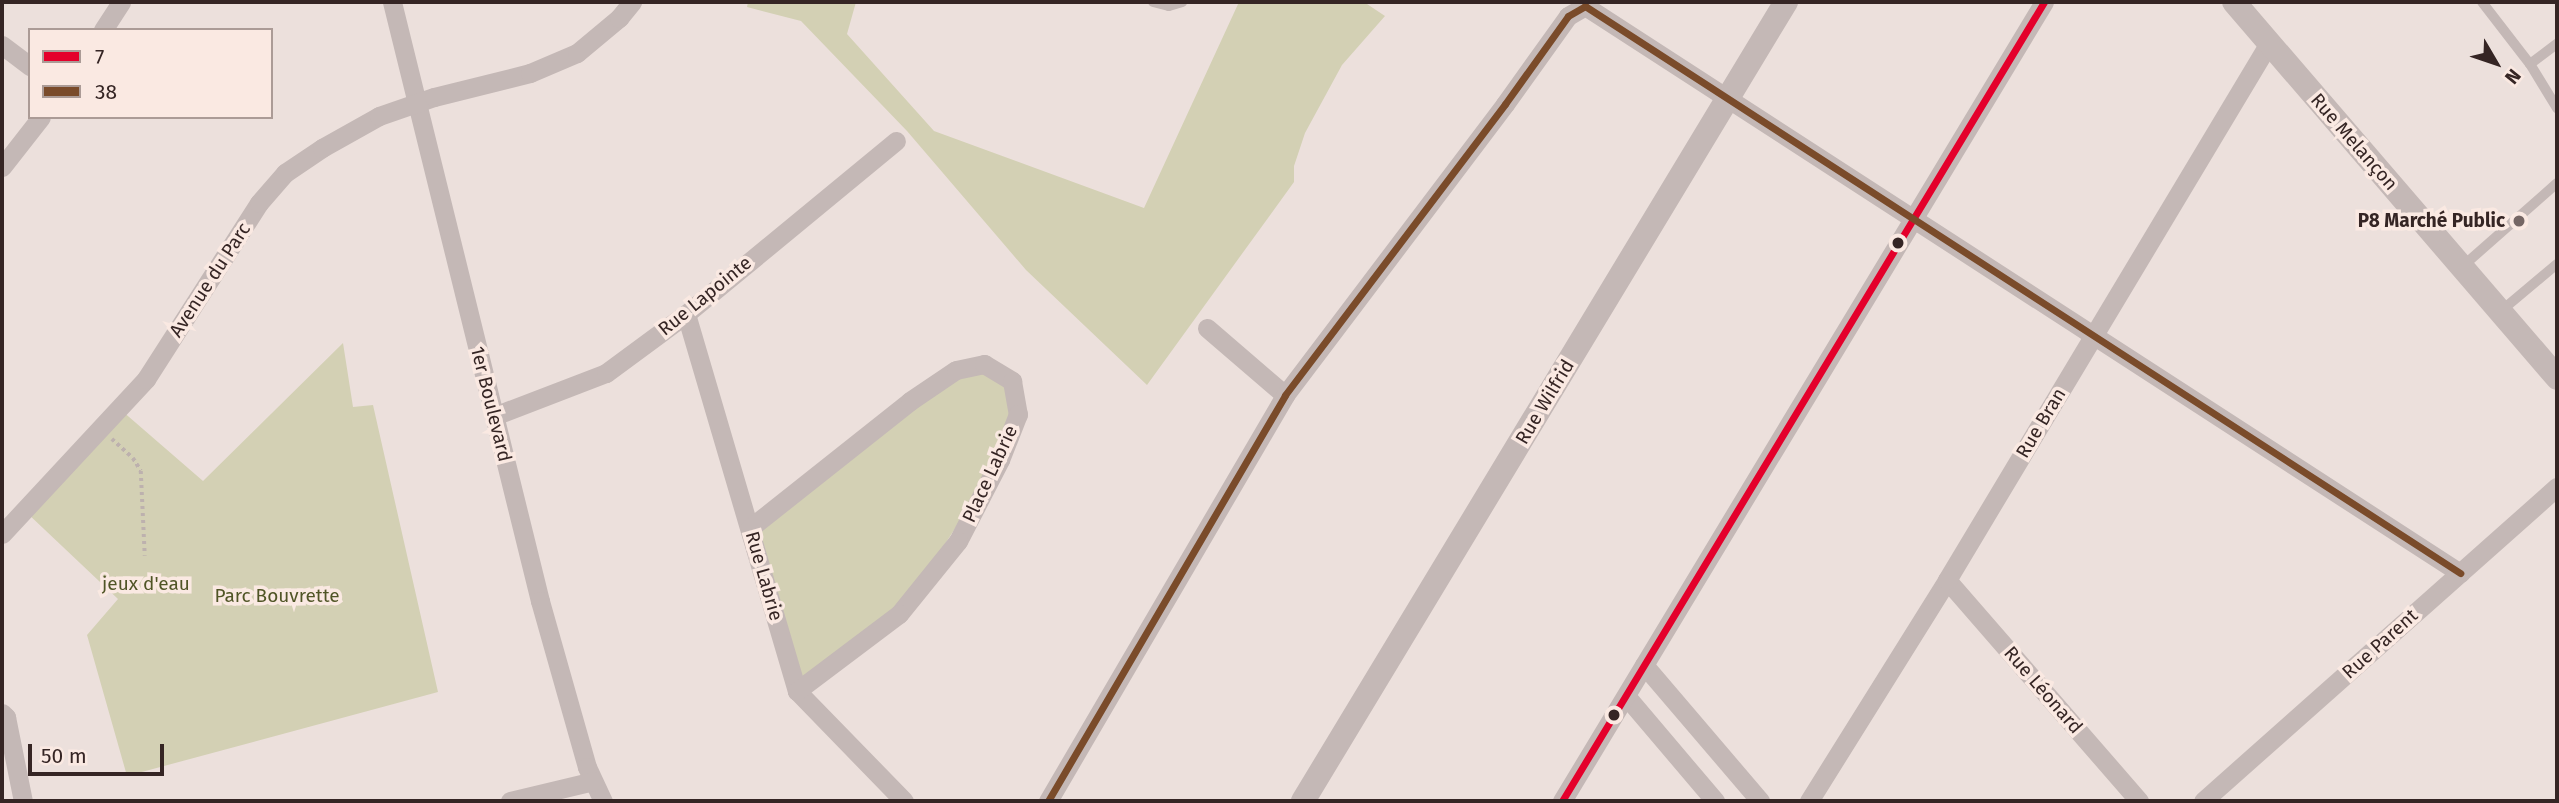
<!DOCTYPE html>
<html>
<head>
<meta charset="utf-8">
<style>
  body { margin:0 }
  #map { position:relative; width:2559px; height:803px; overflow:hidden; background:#ece0dc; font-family:"Fira Sans",sans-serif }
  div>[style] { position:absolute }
  .green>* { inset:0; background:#d3d0b4 }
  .path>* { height:3.5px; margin-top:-1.75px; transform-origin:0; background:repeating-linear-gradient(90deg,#bdb1ae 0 3.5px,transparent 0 7px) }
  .service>* { height:10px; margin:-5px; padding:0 5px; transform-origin:5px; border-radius:5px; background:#c4b8b6 }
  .minor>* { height:19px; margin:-9.5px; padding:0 9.5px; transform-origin:9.5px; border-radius:9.5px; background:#c4b8b6 }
  .tertiary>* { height:24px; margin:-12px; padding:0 12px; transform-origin:12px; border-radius:12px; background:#c4b8b6 }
  .bus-1>* { height:7px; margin:-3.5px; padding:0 3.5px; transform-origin:3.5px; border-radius:3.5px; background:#e4002b }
  .bus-2>* { height:7px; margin:-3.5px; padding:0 3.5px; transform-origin:3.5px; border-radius:3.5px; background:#7a4b2a }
  .dots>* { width:19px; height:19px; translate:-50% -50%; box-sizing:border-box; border:4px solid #fae9e2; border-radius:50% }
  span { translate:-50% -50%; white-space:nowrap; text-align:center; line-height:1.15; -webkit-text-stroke:7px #fae9e2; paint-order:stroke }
  .street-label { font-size:19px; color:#352524 }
  .poi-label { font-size:19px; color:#352524; font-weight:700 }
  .right { translate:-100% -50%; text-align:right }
  .park-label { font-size:19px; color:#505526 }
  .frame { position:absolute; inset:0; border:4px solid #352524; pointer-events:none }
  .legend { position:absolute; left:28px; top:28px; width:245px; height:91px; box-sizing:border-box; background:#fae9e2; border:2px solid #ab9b96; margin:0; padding:9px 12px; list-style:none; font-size:21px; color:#352524 }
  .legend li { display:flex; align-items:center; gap:14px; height:35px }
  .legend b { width:35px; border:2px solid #ab9b96 }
  .north { position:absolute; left:2461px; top:28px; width:70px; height:70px; -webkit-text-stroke:5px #fae9e2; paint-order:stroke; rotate:129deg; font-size:19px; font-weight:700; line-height:28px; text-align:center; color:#352524 }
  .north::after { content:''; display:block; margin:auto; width:24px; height:32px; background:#352524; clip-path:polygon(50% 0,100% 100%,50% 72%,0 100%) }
  .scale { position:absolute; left:28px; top:744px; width:136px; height:32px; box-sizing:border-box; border:4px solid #352524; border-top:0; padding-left:9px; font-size:21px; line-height:24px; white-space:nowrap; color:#352524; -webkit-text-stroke:5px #fae9e2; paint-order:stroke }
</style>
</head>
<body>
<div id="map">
  <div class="green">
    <i style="clip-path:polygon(748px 2px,856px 2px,847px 34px,934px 131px,1144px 208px,1239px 2px,1364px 2px,1385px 16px,1342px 65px,1305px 133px,1294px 166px,1294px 182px,1147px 385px,1026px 270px,907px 131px,801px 21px,747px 7px)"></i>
    <i style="clip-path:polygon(343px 343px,353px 407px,373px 405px,438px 692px,127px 776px,87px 635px,118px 599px,26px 512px,121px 410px,203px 481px)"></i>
    <i style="clip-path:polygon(984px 364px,1012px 381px,1018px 414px,1000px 460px,899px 614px,797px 691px,750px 528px,910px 401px)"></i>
  </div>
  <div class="path">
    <i style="left:112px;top:439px;width:28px;rotate:42deg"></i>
    <i style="left:133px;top:458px;width:15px;rotate:58deg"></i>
    <i style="left:141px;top:471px;width:85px;rotate:87.3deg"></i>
  </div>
  <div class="service">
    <i style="left:1153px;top:2px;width:16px;rotate:14deg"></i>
    <i style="left:1169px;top:6px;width:14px;rotate:-17deg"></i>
    <i style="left:2482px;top:2px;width:78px;rotate:52.3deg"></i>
    <i style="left:2530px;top:64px;width:52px;rotate:58.5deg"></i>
    <i style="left:2530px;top:64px;width:34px;rotate:-37deg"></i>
    <i style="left:2463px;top:266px;width:125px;rotate:-41.4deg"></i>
    <i style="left:2501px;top:311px;width:73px;rotate:-40deg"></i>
  </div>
  <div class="minor">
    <i style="left:392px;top:2px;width:617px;rotate:76.12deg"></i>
    <i style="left:540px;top:601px;width:173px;rotate:74.2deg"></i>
    <i style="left:587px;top:767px;width:38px;rotate:65deg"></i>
    <i style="left:103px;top:30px;width:33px;rotate:-57deg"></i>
    <i style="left:2px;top:45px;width:35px;rotate:37deg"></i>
    <i style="left:2px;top:167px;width:63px;rotate:-52deg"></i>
    <i style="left:686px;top:314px;width:393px;rotate:73.6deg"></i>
    <i style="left:797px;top:691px;width:153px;rotate:45.8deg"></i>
    <i style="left:1207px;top:328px;width:103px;rotate:40.7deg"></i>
    <i style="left:494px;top:416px;width:120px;rotate:-21deg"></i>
    <i style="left:606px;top:373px;width:99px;rotate:-36.4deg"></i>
    <i style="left:686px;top:314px;width:272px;rotate:-39.5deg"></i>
    <i style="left:750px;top:528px;width:204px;rotate:-38.4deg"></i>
    <i style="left:910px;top:401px;width:55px;rotate:-34deg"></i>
    <i style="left:956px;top:370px;width:29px;rotate:-12deg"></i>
    <i style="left:984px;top:364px;width:33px;rotate:31deg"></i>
    <i style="left:1012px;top:381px;width:34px;rotate:80deg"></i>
    <i style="left:1018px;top:414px;width:49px;rotate:111.4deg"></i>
    <i style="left:1000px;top:460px;width:91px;rotate:117.4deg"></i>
    <i style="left:958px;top:541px;width:94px;rotate:128.9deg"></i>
    <i style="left:899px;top:614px;width:128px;rotate:143deg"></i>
    <i style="left:2px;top:534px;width:212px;rotate:-47.1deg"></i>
    <i style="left:146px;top:379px;width:209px;rotate:-57.3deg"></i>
    <i style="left:259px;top:203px;width:40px;rotate:-49deg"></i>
    <i style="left:285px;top:173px;width:45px;rotate:-34deg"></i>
    <i style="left:322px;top:148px;width:65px;rotate:-29.3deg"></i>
    <i style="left:379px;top:116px;width:58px;rotate:-19.1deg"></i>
    <i style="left:434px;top:97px;width:99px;rotate:-14deg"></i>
    <i style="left:530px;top:73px;width:51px;rotate:-23.1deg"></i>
    <i style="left:577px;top:53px;width:55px;rotate:-39.8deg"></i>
    <i style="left:619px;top:18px;width:21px;rotate:-51deg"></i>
    <i style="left:1947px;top:580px;width:293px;rotate:49deg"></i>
    <i style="left:1644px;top:665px;width:179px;rotate:49.5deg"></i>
    <i style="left:1626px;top:696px;width:138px;rotate:49.7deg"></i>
    <i style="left:2px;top:713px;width:6px;rotate:45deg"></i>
    <i style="left:6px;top:717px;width:86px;rotate:78.6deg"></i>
    <i style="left:510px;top:801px;width:85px;rotate:-13.5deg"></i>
    <i style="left:1048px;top:801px;width:470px;rotate:-59.7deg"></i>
    <i style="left:1285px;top:395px;width:365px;rotate:-52.9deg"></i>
    <i style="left:1505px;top:104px;width:108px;rotate:-54.4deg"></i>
    <i style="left:1568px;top:16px;width:20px;rotate:-30deg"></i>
    <i style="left:1585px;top:6px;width:1043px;rotate:32.94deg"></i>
    <i style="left:1562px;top:801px;width:933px;rotate:-58.9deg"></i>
    <i style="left:1809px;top:801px;width:261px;rotate:-58deg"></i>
    <i style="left:1947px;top:580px;width:626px;rotate:-59.05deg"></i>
    <i style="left:2203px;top:801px;width:473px;rotate:-41.6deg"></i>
  </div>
  <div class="tertiary">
    <i style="left:2234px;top:2px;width:496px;rotate:49.3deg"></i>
    <i style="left:1303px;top:801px;width:934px;rotate:-58.85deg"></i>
  </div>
  <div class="bus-1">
    <i style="left:1562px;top:801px;width:933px;rotate:-58.9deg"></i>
  </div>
  <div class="bus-2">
    <i style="left:1048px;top:801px;width:470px;rotate:-59.7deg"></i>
    <i style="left:1285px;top:395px;width:365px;rotate:-52.9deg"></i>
    <i style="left:1505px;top:104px;width:108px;rotate:-54.4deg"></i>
    <i style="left:1568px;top:16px;width:20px;rotate:-30deg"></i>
    <i style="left:1585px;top:6px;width:1043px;rotate:32.94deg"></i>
  </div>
  <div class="dots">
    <i style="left:2519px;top:221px;background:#756664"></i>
    <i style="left:1898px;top:243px;background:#352524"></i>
    <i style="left:1614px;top:715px;background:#352524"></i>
  </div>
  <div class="street-label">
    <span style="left:2354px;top:142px;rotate:49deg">Rue Melançon</span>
    <span style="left:210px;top:280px;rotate:-57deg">Avenue du Parc</span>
    <span style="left:705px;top:296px;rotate:-39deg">Rue Lapointe</span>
    <span style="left:1545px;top:402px;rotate:-59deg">Rue Wilfrid</span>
    <span style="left:491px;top:404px;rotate:76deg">1er Boulevard</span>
    <span style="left:2041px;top:423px;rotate:-59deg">Rue Bran</span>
    <span style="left:990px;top:474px;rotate:-65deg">Place Labrie</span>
    <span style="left:764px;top:576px;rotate:74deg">Rue Labrie</span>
    <span style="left:2380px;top:644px;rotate:-42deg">Rue Parent</span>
    <span style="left:2043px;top:690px;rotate:49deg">Rue Léonard</span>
  </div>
  <div class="poi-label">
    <span class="right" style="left:2505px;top:221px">P8 Marché Public</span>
  </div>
  <div class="park-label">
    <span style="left:146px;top:584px">jeux d'eau</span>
    <span style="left:277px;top:596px">Parc Bouvrette</span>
  </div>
  <div class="frame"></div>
  <ul class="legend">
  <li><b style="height:9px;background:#e4002b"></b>7</li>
  <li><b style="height:9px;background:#7a4b2a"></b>38</li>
  </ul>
  <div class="north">N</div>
  <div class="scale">50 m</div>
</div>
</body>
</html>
